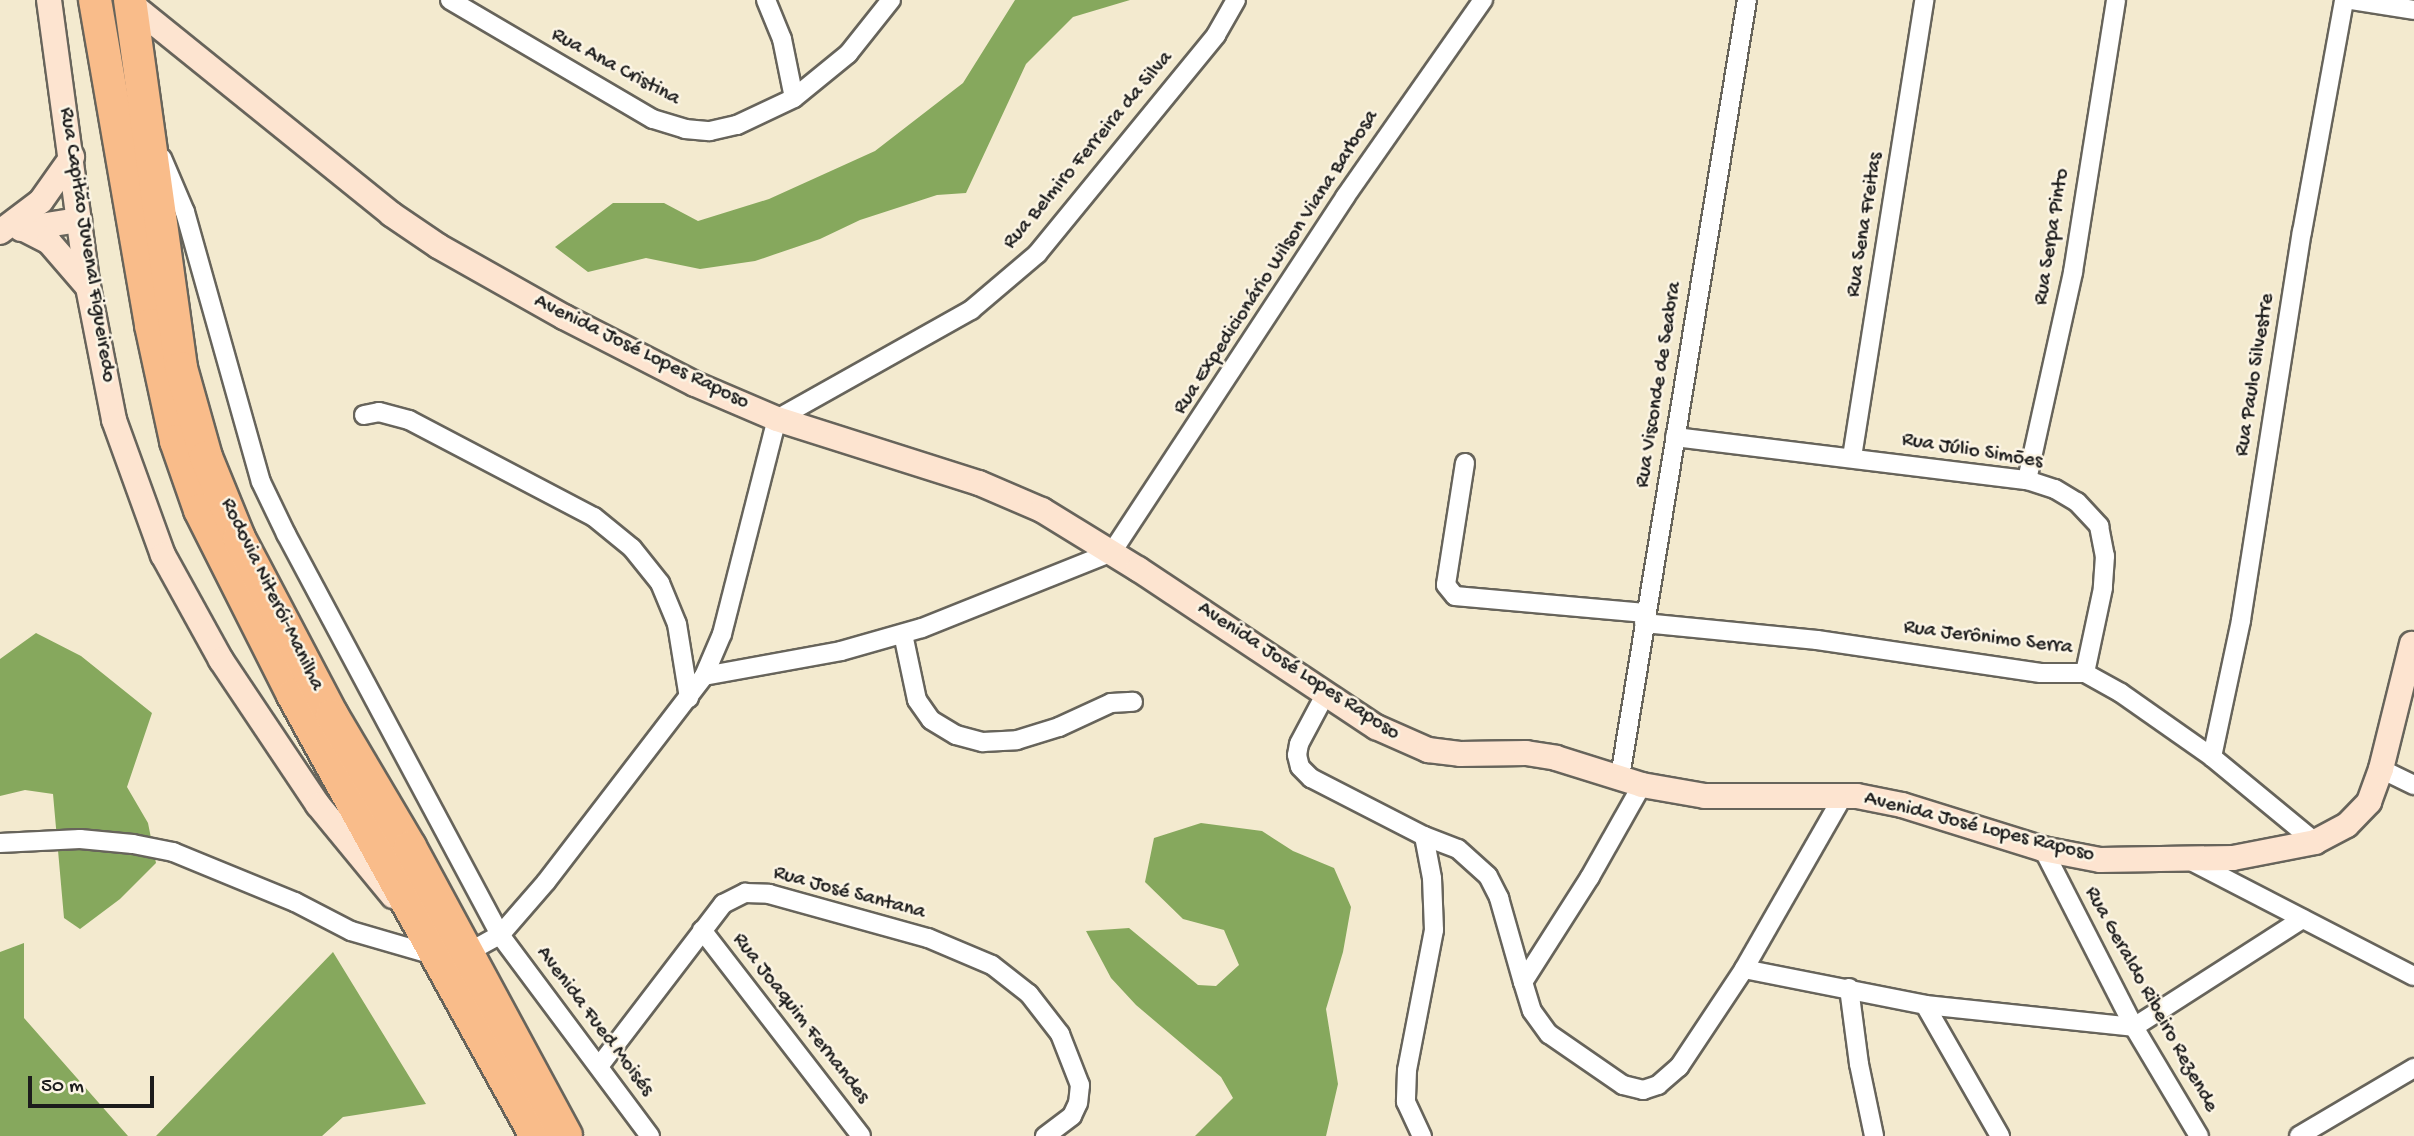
<!DOCTYPE html>
<html>
<head>
<meta charset="utf-8">
<style>
  body { margin:0 }
  #map { position:relative; width:2414px; height:1136px; overflow:hidden; background:#f3eacf; font-family:"Gochi Hand",sans-serif }
  div>[style] { position:absolute }
  .forest>* { inset:0; background:#86a85d }
  .roads { filter:drop-shadow(2px 0 #67645b) drop-shadow(-2px 0 #67645b) drop-shadow(0 2px #67645b) drop-shadow(0 -2px #67645b) }
  .street>* { height:18px; margin:-9px; padding:0 9px; transform-origin:9px; border-radius:9px; background:#fff }
  .secondary>* { height:24px; margin:-12px; padding:0 12px; transform-origin:12px; border-radius:12px; background:#fde4d0 }
  .highway>* { height:32px; margin:-16px; padding:0 16px; transform-origin:16px; border-radius:16px; background:#f9bc8a }
  span { translate:-50% -50%; white-space:nowrap; text-align:center; line-height:1.15; -webkit-text-stroke:5px #fcf5e5; paint-order:stroke }
  .street-label { font-size:21px; color:#1c1c1c }
  .scale { position:absolute; left:28px; top:1076px; width:126px; height:32px; box-sizing:border-box; border:4px solid #1c1c1c; border-top:0; padding-left:9px; font-size:21px; line-height:24px; white-space:nowrap; color:#1c1c1c; -webkit-text-stroke:5px #fcf5e5; paint-order:stroke }
</style>
</head>
<body>
<div id="map">
  <div class="forest">
    <i style="clip-path:polygon(1015px 0,1130px 0,1073px 17px,1026px 64px,966px 193px,937px 195px,860px 220px,820px 239px,755px 261px,700px 269px,646px 258px,588px 272px,555px 247px,613px 203px,664px 203px,698px 221px,769px 199px,875px 151px,963px 83px)"></i>
    <i style="clip-path:polygon(36px 633px,81px 656px,152px 713px,127px 787px,148px 823px,156px 863px,120px 899px,80px 929px,64px 918px,53px 794px,25px 790px,0 796px,0 659px)"></i>
    <i style="clip-path:polygon(1201px 823px,1262px 831px,1293px 851px,1334px 868px,1351px 907px,1343px 952px,1326px 1009px,1338px 1084px,1326px 1136px,1195px 1136px,1233px 1098px,1221px 1077px,1136px 1005px,1111px 978px,1086px 931px,1129px 928px,1198px 985px,1216px 986px,1239px 965px,1224px 930px,1183px 919px,1145px 882px,1154px 838px)"></i>
    <i style="clip-path:polygon(24px 943px,24px 1018px,128px 1136px,0 1136px,0 952px)"></i>
    <i style="clip-path:polygon(333px 952px,426px 1104px,343px 1117px,322px 1136px,156px 1136px)"></i>
  </div>
  <div class="roads">
    <div class="street">
      <i style="left:450px;top:0;width:235px;rotate:30.4deg"></i>
      <i style="left:653px;top:119px;width:34px;rotate:17deg"></i>
      <i style="left:685px;top:129px;width:25px;rotate:5deg"></i>
      <i style="left:710px;top:131px;width:28px;rotate:-13deg"></i>
      <i style="left:737px;top:125px;width:63px;rotate:-25.3deg"></i>
      <i style="left:794px;top:98px;width:70px;rotate:-39.2deg"></i>
      <i style="left:848px;top:54px;width:69px;rotate:-51.5deg"></i>
      <i style="left:766px;top:0;width:42px;rotate:67.7deg"></i>
      <i style="left:782px;top:39px;width:60px;rotate:78.5deg"></i>
      <i style="left:2351px;top:0;width:64px;rotate:9deg"></i>
      <i style="left:162px;top:158px;width:59px;rotate:66.9deg"></i>
      <i style="left:185px;top:212px;width:280px;rotate:74.3deg"></i>
      <i style="left:261px;top:482px;width:58px;rotate:64.3deg"></i>
      <i style="left:286px;top:534px;width:455px;rotate:61.9deg"></i>
      <i style="left:500px;top:935px;width:251px;rotate:53.3deg"></i>
      <i style="left:364px;top:415px;width:15px;rotate:-11deg"></i>
      <i style="left:379px;top:412px;width:31px;rotate:15deg"></i>
      <i style="left:409px;top:420px;width:209px;rotate:27.7deg"></i>
      <i style="left:594px;top:517px;width:49px;rotate:39.2deg"></i>
      <i style="left:632px;top:548px;width:45px;rotate:51.3deg"></i>
      <i style="left:660px;top:583px;width:44px;rotate:67.5deg"></i>
      <i style="left:677px;top:624px;width:75px;rotate:80.8deg"></i>
      <i style="left:1675px;top:437px;width:355px;rotate:7deg"></i>
      <i style="left:2027px;top:480px;width:29px;rotate:18deg"></i>
      <i style="left:2055px;top:489px;width:26px;rotate:31deg"></i>
      <i style="left:2077px;top:502px;width:33px;rotate:47deg"></i>
      <i style="left:2099px;top:526px;width:31px;rotate:79deg"></i>
      <i style="left:2105px;top:556px;width:32px;rotate:94deg"></i>
      <i style="left:2103px;top:588px;width:87px;rotate:102deg"></i>
      <i style="left:1852px;top:457px;width:463px;rotate:-81deg"></i>
      <i style="left:1465px;top:463px;width:123px;rotate:98.9deg"></i>
      <i style="left:1446px;top:585px;width:14px;rotate:51deg"></i>
      <i style="left:1455px;top:596px;width:191px;rotate:5.1deg"></i>
      <i style="left:2027px;top:480px;width:213px;rotate:-77.5deg"></i>
      <i style="left:2073px;top:272px;width:275px;rotate:-81deg"></i>
      <i style="left:1644px;top:623px;width:174px;rotate:5.6deg"></i>
      <i style="left:1817px;top:640px;width:226px;rotate:8.4deg"></i>
      <i style="left:2041px;top:673px;width:44px"></i>
      <i style="left:2085px;top:673px;width:41px;rotate:29.1deg"></i>
      <i style="left:2121px;top:693px;width:111px;rotate:35.1deg"></i>
      <i style="left:2212px;top:757px;width:134px;rotate:39.5deg"></i>
      <i style="left:903px;top:634px;width:67px;rotate:78deg"></i>
      <i style="left:917px;top:700px;width:24px;rotate:55deg"></i>
      <i style="left:931px;top:720px;width:29px;rotate:31deg"></i>
      <i style="left:956px;top:735px;width:28px;rotate:15deg"></i>
      <i style="left:983px;top:742px;width:34px;rotate:-3deg"></i>
      <i style="left:1017px;top:740px;width:44px;rotate:-17.2deg"></i>
      <i style="left:1059px;top:727px;width:57px;rotate:-24.8deg"></i>
      <i style="left:1111px;top:703px;width:22px;rotate:-3deg"></i>
      <i style="left:704px;top:676px;width:139px;rotate:-10.3deg"></i>
      <i style="left:841px;top:651px;width:84px;rotate:-15.9deg"></i>
      <i style="left:922px;top:628px;width:205px;rotate:-21.8deg"></i>
      <i style="left:1112px;top:552px;width:425px;rotate:-56.7deg"></i>
      <i style="left:1345px;top:197px;width:241px;rotate:-55deg"></i>
      <i style="left:1325px;top:695px;width:55px;rotate:118deg"></i>
      <i style="left:1299px;top:744px;width:11px;rotate:100deg"></i>
      <i style="left:1297px;top:755px;width:12px;rotate:76deg"></i>
      <i style="left:1300px;top:767px;width:16px;rotate:45deg"></i>
      <i style="left:1311px;top:778px;width:127px;rotate:27.2deg"></i>
      <i style="left:1424px;top:836px;width:43px;rotate:79.2deg"></i>
      <i style="left:1432px;top:878px;width:52px;rotate:87.8deg"></i>
      <i style="left:1434px;top:930px;width:143px;rotate:100.9deg"></i>
      <i style="left:1407px;top:1070px;width:32px;rotate:92deg"></i>
      <i style="left:1406px;top:1102px;width:38px;rotate:65deg"></i>
      <i style="left:2212px;top:757px;width:140px;rotate:-78deg"></i>
      <i style="left:2241px;top:620px;width:393px;rotate:-81.1deg"></i>
      <i style="left:2302px;top:232px;width:236px;rotate:-79.7deg"></i>
      <i style="left:2381px;top:769px;width:37px;rotate:26deg"></i>
      <i style="left:1620px;top:777px;width:787px;rotate:-80.72deg"></i>
      <i style="left:1642px;top:785px;width:106px;rotate:119.5deg"></i>
      <i style="left:1590px;top:877px;width:125px;rotate:122.5deg"></i>
      <i style="left:1523px;top:982px;width:30px;rotate:73deg"></i>
      <i style="left:1532px;top:1011px;width:29px;rotate:54deg"></i>
      <i style="left:1549px;top:1034px;width:90px;rotate:34.6deg"></i>
      <i style="left:1623px;top:1085px;width:21px;rotate:14deg"></i>
      <i style="left:1643px;top:1090px;width:16px;rotate:-18deg"></i>
      <i style="left:1658px;top:1085px;width:28px;rotate:-41deg"></i>
      <i style="left:1679px;top:1067px;width:118px;rotate:-56.4deg"></i>
      <i style="left:1744px;top:969px;width:199px;rotate:-60.2deg"></i>
      <i style="left:1424px;top:836px;width:36px;rotate:21deg"></i>
      <i style="left:1458px;top:849px;width:40px;rotate:42deg"></i>
      <i style="left:1488px;top:876px;width:25px;rotate:63deg"></i>
      <i style="left:1499px;top:898px;width:87px;rotate:74.1deg"></i>
      <i style="left:0;top:843px;width:80px;rotate:-2.9deg"></i>
      <i style="left:80px;top:839px;width:53px;rotate:5.4deg"></i>
      <i style="left:133px;top:844px;width:41px;rotate:11.3deg"></i>
      <i style="left:173px;top:852px;width:132px;rotate:22.3deg"></i>
      <i style="left:295px;top:902px;width:63px;rotate:27.4deg"></i>
      <i style="left:351px;top:931px;width:90px;rotate:16.2deg"></i>
      <i style="left:2043px;top:849px;width:200px;rotate:62.9deg"></i>
      <i style="left:2134px;top:1027px;width:127px;rotate:59.2deg"></i>
      <i style="left:2189px;top:860px;width:253px;rotate:27.3deg"></i>
      <i style="left:702px;top:930px;width:260px;rotate:52.3deg"></i>
      <i style="left:467px;top:953px;width:38px;rotate:-29deg"></i>
      <i style="left:500px;top:935px;width:70px;rotate:-49deg"></i>
      <i style="left:546px;top:882px;width:260px;rotate:-52.5deg"></i>
      <i style="left:704px;top:676px;width:46px;rotate:-66.8deg"></i>
      <i style="left:722px;top:634px;width:222px;rotate:-75.7deg"></i>
      <i style="left:777px;top:419px;width:223px;rotate:-29.3deg"></i>
      <i style="left:971px;top:310px;width:87px;rotate:-40.3deg"></i>
      <i style="left:1037px;top:254px;width:283px;rotate:-50.7deg"></i>
      <i style="left:1216px;top:35px;width:40px;rotate:-60.3deg"></i>
      <i style="left:1744px;top:969px;width:185px;rotate:11.2deg"></i>
      <i style="left:1925px;top:1005px;width:210px;rotate:6deg"></i>
      <i style="left:2134px;top:1027px;width:200px;rotate:-32.7deg"></i>
      <i style="left:1849px;top:988px;width:77px;rotate:82.5deg"></i>
      <i style="left:1859px;top:1064px;width:74px;rotate:78.2deg"></i>
      <i style="left:1925px;top:1005px;width:151px;rotate:60.2deg"></i>
      <i style="left:600px;top:1065px;width:203px;rotate:-52.6deg"></i>
      <i style="left:723px;top:904px;width:25px;rotate:-27deg"></i>
      <i style="left:745px;top:893px;width:24px;rotate:2deg"></i>
      <i style="left:769px;top:894px;width:165px;rotate:15.5deg"></i>
      <i style="left:928px;top:938px;width:69px;rotate:22.9deg"></i>
      <i style="left:992px;top:965px;width:47px;rotate:38.1deg"></i>
      <i style="left:1029px;top:994px;width:51px;rotate:52.2deg"></i>
      <i style="left:1060px;top:1034px;width:55px;rotate:68.6deg"></i>
      <i style="left:1080px;top:1085px;width:18px;rotate:96deg"></i>
      <i style="left:1078px;top:1103px;width:14px;rotate:115deg"></i>
      <i style="left:1072px;top:1116px;width:34px;rotate:143deg"></i>
      <i style="left:2299px;top:1136px;width:134px;rotate:-30.6deg"></i>
    </div>
    <div class="secondary">
      <i style="left:49px;top:0;width:290px;rotate:82.3deg"></i>
      <i style="left:88px;top:287px;width:136px;rotate:78.9deg"></i>
      <i style="left:114px;top:420px;width:144px;rotate:70.1deg"></i>
      <i style="left:163px;top:555px;width:120px;rotate:61.1deg"></i>
      <i style="left:221px;top:660px;width:174px;rotate:56.2deg"></i>
      <i style="left:318px;top:805px;width:118px;rotate:50.5deg"></i>
      <i style="left:131px;top:4px;width:334px;rotate:38.9deg"></i>
      <i style="left:391px;top:214px;width:57px;rotate:34.2deg"></i>
      <i style="left:438px;top:246px;width:145px;rotate:29.4deg"></i>
      <i style="left:564px;top:317px;width:147px;rotate:27.1deg"></i>
      <i style="left:695px;top:384px;width:89px;rotate:23.1deg"></i>
      <i style="left:777px;top:419px;width:212px;rotate:17.6deg"></i>
      <i style="left:979px;top:483px;width:69px;rotate:23.2deg"></i>
      <i style="left:1042px;top:510px;width:113px;rotate:31.6deg"></i>
      <i style="left:1138px;top:569px;width:286px;rotate:33.6deg"></i>
      <i style="left:1376px;top:727px;width:57px;rotate:23.9deg"></i>
      <i style="left:1428px;top:750px;width:32px;rotate:7deg"></i>
      <i style="left:1460px;top:754px;width:66px;rotate:-0.9deg"></i>
      <i style="left:1526px;top:753px;width:30px;rotate:9deg"></i>
      <i style="left:1556px;top:758px;width:90px;rotate:17.4deg"></i>
      <i style="left:1642px;top:785px;width:64px;rotate:9.9deg"></i>
      <i style="left:1705px;top:796px;width:152px"></i>
      <i style="left:1857px;top:796px;width:46px;rotate:11.3deg"></i>
      <i style="left:1902px;top:805px;width:148px;rotate:17.3deg"></i>
      <i style="left:2043px;top:849px;width:58px;rotate:10.9deg"></i>
      <i style="left:2100px;top:860px;width:133px;rotate:-0.9deg"></i>
      <i style="left:2233px;top:858px;width:84px;rotate:-11deg"></i>
      <i style="left:2315px;top:842px;width:36px;rotate:-28deg"></i>
      <i style="left:2347px;top:825px;width:32px;rotate:-46deg"></i>
      <i style="left:2369px;top:802px;width:35px;rotate:-70deg"></i>
      <i style="left:2381px;top:769px;width:129px;rotate:-76.1deg"></i>
      <i style="left:21px;top:229px;width:59px;rotate:-8.8deg"></i>
      <i style="left:24px;top:229px;width:28px;rotate:27deg"></i>
      <i style="left:49px;top:242px;width:60px;rotate:49.1deg"></i>
      <i style="left:0;top:232px;width:51px;rotate:-37.1deg"></i>
      <i style="left:41px;top:201px;width:54px;rotate:-54.8deg"></i>
    </div>
    <div class="highway">
      <i style="left:95px;top:0;width:330px;rotate:80.2deg"></i>
      <i style="left:151px;top:325px;width:119px;rotate:77.8deg"></i>
      <i style="left:176px;top:441px;width:73px;rotate:70.8deg"></i>
      <i style="left:200px;top:510px;width:207px;rotate:63.3deg"></i>
      <i style="left:293px;top:695px;width:504px;rotate:61.14deg"></i>
      <i style="left:130px;top:0;width:372px;rotate:82.1deg"></i>
      <i style="left:181px;top:368px;width:92px;rotate:74.3deg"></i>
      <i style="left:206px;top:457px;width:87px;rotate:67.8deg"></i>
      <i style="left:239px;top:538px;width:200px;rotate:62.3deg"></i>
      <i style="left:332px;top:715px;width:153px;rotate:59.4deg"></i>
      <i style="left:410px;top:847px;width:328px;rotate:61.6deg"></i>
    </div>
  </div>
  <div class="street-label">
    <span style="left:615px;top:68px;rotate:28deg">Rua Ana Cristina</span>
    <span style="left:1089px;top:151px;rotate:-50deg">Rua Belmiro Ferreira da Silva</span>
    <span style="left:1866px;top:225px;rotate:-81deg">Rua Sena Freitas</span>
    <span style="left:2053px;top:237px;rotate:-81deg">Rua Serpa Pinto</span>
    <span style="left:86px;top:245px;rotate:81deg">Rua Capitão Juvenal Figueiredo</span>
    <span style="left:1277px;top:263px;rotate:-57deg">Rua Expedicionário Wilson Viana Barbosa</span>
    <span style="left:641px;top:353px;rotate:26deg">Avenida José Lopes Raposo</span>
    <span style="left:2256px;top:375px;rotate:-81deg">Rua Paulo Silvestre</span>
    <span style="left:1660px;top:385px;rotate:-81deg">Rua Visconde de Seabra</span>
    <span style="left:1972px;top:452px;rotate:9deg">Rua Júlio Simões</span>
    <span style="left:271px;top:595px;rotate:64deg">Rodovia Niterói-Manilha</span>
    <span style="left:1988px;top:639px;rotate:7deg">Rua Jerônimo Serra</span>
    <span style="left:1298px;top:672px;rotate:33deg">Avenida José Lopes Raposo</span>
    <span style="left:1979px;top:828px;rotate:14deg">Avenida José Lopes Raposo</span>
    <span style="left:849px;top:894px;rotate:15deg">Rua José Santana</span>
    <span style="left:2150px;top:1000px;rotate:61deg">Rua Geraldo Ribeiro Rezende</span>
    <span style="left:800px;top:1019px;rotate:52deg">Rua Joaquim Fernandes</span>
    <span style="left:594px;top:1022px;rotate:53deg">Avenida Fued Moisés</span>
  </div>
  <div class="scale">50 m</div>
</div>
</body>
</html>
